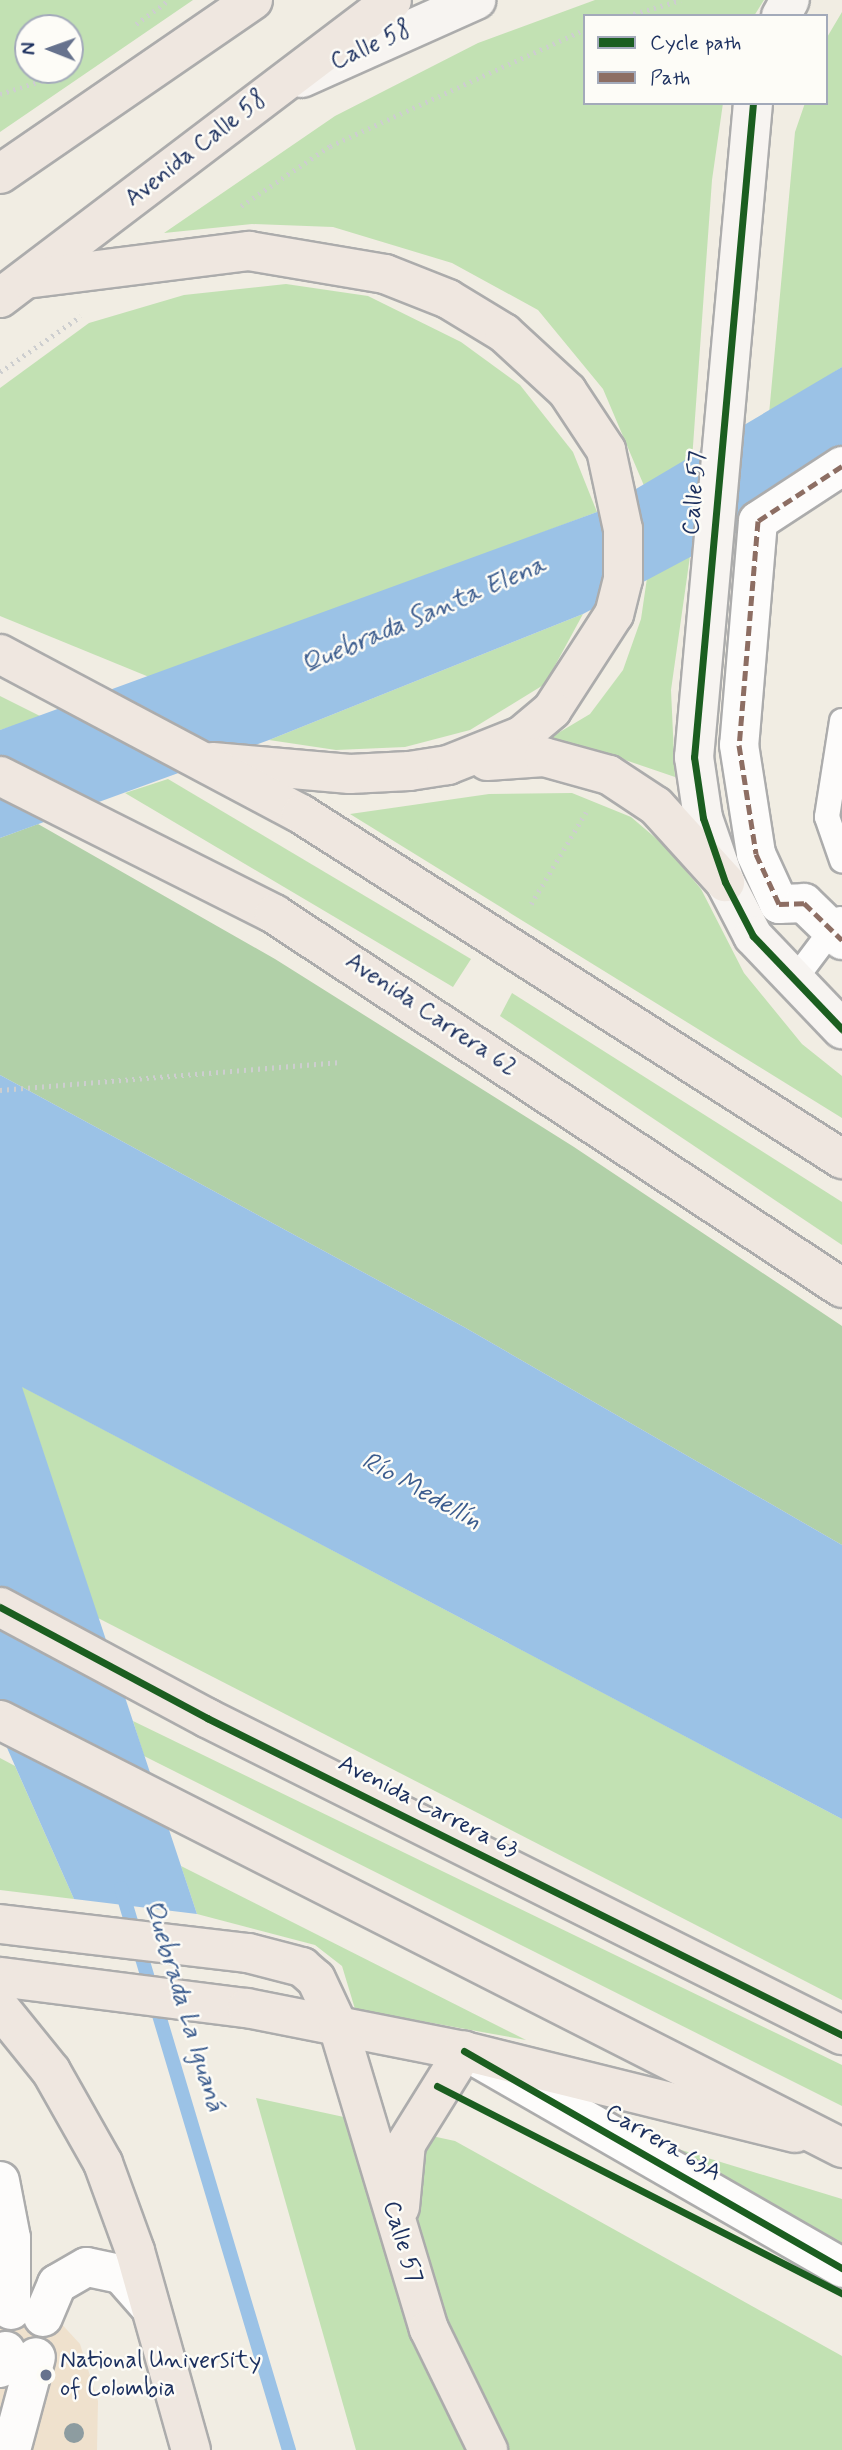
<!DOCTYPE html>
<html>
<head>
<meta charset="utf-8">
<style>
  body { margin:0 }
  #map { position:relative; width:842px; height:2450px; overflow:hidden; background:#f1ede3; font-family:Mynerve,sans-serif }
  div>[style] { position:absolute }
  .built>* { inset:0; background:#efe1cd }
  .green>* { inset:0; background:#c2e1b3 }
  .forest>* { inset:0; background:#b1d0a8 }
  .water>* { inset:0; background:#9bc2e6 }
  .stream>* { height:14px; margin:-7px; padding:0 7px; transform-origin:7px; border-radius:7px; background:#9bc2e6 }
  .path>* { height:4.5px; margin-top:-2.25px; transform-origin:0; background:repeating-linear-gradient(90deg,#cdcecf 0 2px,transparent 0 7px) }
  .roads { filter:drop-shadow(2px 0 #acacac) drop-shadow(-2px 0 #acacac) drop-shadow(0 2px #acacac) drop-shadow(0 -2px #acacac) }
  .lane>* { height:24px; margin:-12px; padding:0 12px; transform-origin:12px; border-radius:12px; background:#fdfcfb }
  .street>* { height:38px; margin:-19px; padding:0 19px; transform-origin:19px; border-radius:19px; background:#fdfcfb }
  .secondary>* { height:38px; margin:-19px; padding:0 19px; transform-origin:19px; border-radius:19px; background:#f7f4f1 }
  .primary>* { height:38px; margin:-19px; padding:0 19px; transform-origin:19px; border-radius:19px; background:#efe7e0 }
  .highway>* { height:38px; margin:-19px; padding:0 19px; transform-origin:19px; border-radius:19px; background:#efe7e0 }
  .quiet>* { height:5px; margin-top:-2.5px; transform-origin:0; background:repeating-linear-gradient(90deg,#8d6e63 0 10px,transparent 0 15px) }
  .cycleway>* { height:7px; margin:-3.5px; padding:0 3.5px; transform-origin:3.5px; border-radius:3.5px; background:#1b5e20 }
  .trees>* { width:20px; height:20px; margin:-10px; border-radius:50%; background:#8d9ca0 }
  .dots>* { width:19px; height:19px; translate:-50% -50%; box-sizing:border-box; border:4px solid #fdfcf7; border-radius:50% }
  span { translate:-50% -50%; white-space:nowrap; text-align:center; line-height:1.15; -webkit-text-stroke:5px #fdfcf7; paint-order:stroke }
  .street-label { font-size:24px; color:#1b2f5e }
  .poi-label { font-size:24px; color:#1b2f5e }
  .left { translate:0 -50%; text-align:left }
  .water-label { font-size:26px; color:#3b5c8e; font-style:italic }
  .legend { position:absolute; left:583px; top:14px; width:245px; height:91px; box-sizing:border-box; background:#fdfcf7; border:2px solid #a3aaba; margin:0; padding:9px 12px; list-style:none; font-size:21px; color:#1b2f5e }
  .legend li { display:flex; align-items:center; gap:14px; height:35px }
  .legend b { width:35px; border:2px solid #a3aaba }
  .north { position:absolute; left:14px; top:14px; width:70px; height:70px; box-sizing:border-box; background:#fdfcf7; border:2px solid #a3aaba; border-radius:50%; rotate:271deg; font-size:19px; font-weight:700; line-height:28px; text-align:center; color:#1b2f5e }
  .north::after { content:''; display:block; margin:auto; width:24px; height:32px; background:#66728d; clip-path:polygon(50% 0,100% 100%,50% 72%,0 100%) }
</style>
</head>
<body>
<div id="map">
  <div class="built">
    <i style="clip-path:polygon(0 2308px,57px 2319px,80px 2344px,98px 2401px,97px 2450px,0 2450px)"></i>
  </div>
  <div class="green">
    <i style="clip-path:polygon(evenodd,0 0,193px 0,0 132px,0 0,28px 28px,70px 28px,70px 70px,28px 70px,28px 28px)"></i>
    <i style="clip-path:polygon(595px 0,764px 0,754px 16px,585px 16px,585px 103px,723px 103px,712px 180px,692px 460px,645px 488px,603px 389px,538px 310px,452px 263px,333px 227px,252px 224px,164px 233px,335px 116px,478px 43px)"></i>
    <i style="clip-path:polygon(842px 12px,842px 367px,769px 414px,795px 132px,805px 103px,826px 103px,826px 39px)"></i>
    <i style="clip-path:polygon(286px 284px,368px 296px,461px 342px,520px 385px,573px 452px,597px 512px,154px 679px,0 616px,0 388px,89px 323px,184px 295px)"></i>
    <i style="clip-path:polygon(690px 556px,671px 690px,675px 777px,587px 747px,543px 742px,590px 714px,623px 670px,641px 619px,647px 578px)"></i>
    <i style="clip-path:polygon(583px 614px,545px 684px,470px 730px,405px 747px,336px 750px,269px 740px)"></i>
    <i style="clip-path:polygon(0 696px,42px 717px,0 730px)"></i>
    <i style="clip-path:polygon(168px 779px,471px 959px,453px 987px,125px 793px)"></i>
    <i style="clip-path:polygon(572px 793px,631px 817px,665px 846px,701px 889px,744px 973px,802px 1044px,842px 1076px,842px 1118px,350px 814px,489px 794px)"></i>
    <i style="clip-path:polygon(512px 993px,842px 1202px,842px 1245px,500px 1016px)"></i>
    <i style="clip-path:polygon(21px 1386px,842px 1819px,842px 2000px,98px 1618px)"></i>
    <i style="clip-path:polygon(133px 1721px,842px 2065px,842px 2106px,144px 1756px)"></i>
    <i style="clip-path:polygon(0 1758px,15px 1766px,74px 1899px,0 1890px)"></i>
    <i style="clip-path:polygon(181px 1866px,526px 2040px,355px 2009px,342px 1966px,315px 1945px,197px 1914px)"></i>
    <i style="clip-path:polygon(256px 2098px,455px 2141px,842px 2356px,842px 2450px,356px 2450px)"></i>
    <i style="clip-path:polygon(639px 2137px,842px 2199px,842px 2252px)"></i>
  </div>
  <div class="forest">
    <i style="clip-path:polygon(38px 824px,275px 959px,574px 1147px,842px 1326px,842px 1545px,464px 1327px,0 1075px,0 838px)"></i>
  </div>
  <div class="water">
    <i style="clip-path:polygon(842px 367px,842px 466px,758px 521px,583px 614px,269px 740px,0 838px,0 730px,597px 512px)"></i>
    <i style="clip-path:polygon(0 1075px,464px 1327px,842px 1545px,842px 1819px,22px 1387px,197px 1914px,74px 1899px,0 1732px)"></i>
  </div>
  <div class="stream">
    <i style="left:121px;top:1888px;width:587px;rotate:73.36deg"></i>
  </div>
  <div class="path">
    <i style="left:627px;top:16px;width:56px;rotate:-16.5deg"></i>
    <i style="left:136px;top:24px;width:41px;rotate:-36deg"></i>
    <i style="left:0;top:94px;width:72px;rotate:-17.7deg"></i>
    <i style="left:241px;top:206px;width:107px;rotate:-34deg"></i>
    <i style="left:330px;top:146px;width:281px;rotate:-24.6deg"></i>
    <i style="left:0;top:372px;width:98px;rotate:-34.7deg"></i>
    <i style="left:531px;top:904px;width:107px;rotate:-59.1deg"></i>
    <i style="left:0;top:1090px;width:339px;rotate:-4.7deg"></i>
  </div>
  <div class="roads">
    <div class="lane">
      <i style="left:842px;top:721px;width:97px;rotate:98.9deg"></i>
      <i style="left:827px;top:817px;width:46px;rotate:70.8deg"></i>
      <i style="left:792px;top:983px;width:80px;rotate:-53.1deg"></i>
    </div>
    <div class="street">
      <i style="left:842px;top:466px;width:100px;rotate:146.8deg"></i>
      <i style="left:758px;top:521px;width:225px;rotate:94.8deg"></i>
      <i style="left:739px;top:745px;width:110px;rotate:81.1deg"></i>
      <i style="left:756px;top:854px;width:55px;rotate:65.3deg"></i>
      <i style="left:779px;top:904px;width:25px;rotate:-2deg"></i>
      <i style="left:804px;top:903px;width:53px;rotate:44.2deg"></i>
      <i style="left:481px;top:2060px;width:417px;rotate:29.9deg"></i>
      <i style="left:0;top:2181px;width:58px;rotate:79.1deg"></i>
      <i style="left:11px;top:2238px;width:72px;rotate:90deg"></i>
      <i style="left:43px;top:2317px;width:36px;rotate:-67deg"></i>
      <i style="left:57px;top:2284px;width:34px;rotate:-30deg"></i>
      <i style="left:87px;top:2267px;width:35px;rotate:12deg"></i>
      <i style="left:121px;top:2274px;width:44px;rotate:48.7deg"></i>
      <i style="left:0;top:2368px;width:18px;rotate:-71deg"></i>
      <i style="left:11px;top:2450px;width:96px;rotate:-75deg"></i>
    </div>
    <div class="secondary">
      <i style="left:781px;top:16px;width:18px;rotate:-61deg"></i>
      <i style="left:302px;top:78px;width:191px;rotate:-24.1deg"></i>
      <i style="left:753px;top:103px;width:657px;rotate:95.15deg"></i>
      <i style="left:694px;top:757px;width:62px;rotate:81.6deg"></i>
      <i style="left:703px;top:818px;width:68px;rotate:71deg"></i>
      <i style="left:725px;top:882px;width:61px;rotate:62.6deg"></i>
      <i style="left:753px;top:936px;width:129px;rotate:46.3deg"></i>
    </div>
    <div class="primary">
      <i style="left:0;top:174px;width:307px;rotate:-34.5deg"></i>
      <i style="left:0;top:298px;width:492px;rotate:-37.2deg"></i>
      <i style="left:0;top:1977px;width:249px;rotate:7.2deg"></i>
      <i style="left:247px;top:2008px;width:221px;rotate:11.2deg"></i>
      <i style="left:464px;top:2051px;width:341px;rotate:13.9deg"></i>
    </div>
    <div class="highway">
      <i style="left:26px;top:279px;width:225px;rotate:-7.2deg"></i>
      <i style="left:249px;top:251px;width:138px;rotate:9.6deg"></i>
      <i style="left:385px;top:274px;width:68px;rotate:21.6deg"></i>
      <i style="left:448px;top:299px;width:66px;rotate:31.3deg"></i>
      <i style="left:504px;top:333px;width:86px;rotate:42.6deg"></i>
      <i style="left:567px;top:391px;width:71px;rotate:56.5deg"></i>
      <i style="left:606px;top:450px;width:81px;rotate:77.9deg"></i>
      <i style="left:623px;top:529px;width:50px;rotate:90deg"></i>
      <i style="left:623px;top:579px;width:36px;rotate:104deg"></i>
      <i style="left:614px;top:614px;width:114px;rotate:122.9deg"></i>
      <i style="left:552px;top:710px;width:40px;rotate:140deg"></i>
      <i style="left:521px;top:736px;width:79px;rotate:158.3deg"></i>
      <i style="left:448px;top:765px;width:39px;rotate:171deg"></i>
      <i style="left:409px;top:771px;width:59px;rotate:177.1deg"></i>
      <i style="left:350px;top:774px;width:138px;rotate:-175deg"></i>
      <i style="left:0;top:654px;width:341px;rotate:28deg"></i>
      <i style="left:301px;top:814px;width:642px;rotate:32.53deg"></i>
      <i style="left:487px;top:761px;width:57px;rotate:-4deg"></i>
      <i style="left:544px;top:757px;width:67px;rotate:15.5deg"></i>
      <i style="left:609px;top:775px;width:56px;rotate:33.4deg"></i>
      <i style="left:656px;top:806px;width:103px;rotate:47.8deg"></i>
      <i style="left:0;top:776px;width:307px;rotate:26.7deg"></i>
      <i style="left:274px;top:914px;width:680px;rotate:33.36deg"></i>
      <i style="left:0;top:1607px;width:235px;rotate:28.2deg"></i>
      <i style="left:207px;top:1718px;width:710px;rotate:26.53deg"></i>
      <i style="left:0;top:1720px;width:945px;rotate:26.94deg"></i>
      <i style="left:0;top:1924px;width:250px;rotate:6.7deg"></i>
      <i style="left:248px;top:1953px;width:56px;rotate:14.5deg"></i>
      <i style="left:302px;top:1967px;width:18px;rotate:41deg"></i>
      <i style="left:316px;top:1979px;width:52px;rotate:64.9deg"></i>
      <i style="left:338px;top:2026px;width:316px;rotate:73.3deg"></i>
      <i style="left:429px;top:2329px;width:135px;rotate:64deg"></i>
      <i style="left:0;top:2008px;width:81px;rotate:51deg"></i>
      <i style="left:51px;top:2071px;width:106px;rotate:60.5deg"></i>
      <i style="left:103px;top:2163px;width:94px;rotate:70deg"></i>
      <i style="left:135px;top:2251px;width:207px;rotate:74.3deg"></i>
      <i style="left:400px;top:2207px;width:63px;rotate:-84.6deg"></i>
      <i style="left:406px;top:2144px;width:110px;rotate:-58.1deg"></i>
    </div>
  </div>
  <div class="quiet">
    <i style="left:842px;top:466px;width:100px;rotate:146.8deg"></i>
    <i style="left:758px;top:521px;width:225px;rotate:94.8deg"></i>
    <i style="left:739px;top:745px;width:110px;rotate:81.1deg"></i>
    <i style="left:756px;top:854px;width:55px;rotate:65.3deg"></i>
    <i style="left:779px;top:904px;width:25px;rotate:-2deg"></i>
    <i style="left:804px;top:903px;width:53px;rotate:44.2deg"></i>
  </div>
  <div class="cycleway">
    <i style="left:753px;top:103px;width:657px;rotate:95.15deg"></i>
    <i style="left:694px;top:757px;width:62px;rotate:81.6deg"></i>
    <i style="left:703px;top:818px;width:68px;rotate:71deg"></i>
    <i style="left:725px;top:882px;width:61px;rotate:62.6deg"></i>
    <i style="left:753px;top:936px;width:129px;rotate:46.3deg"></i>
    <i style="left:0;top:1607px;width:235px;rotate:28.2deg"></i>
    <i style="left:207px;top:1718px;width:710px;rotate:26.53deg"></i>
    <i style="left:464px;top:2051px;width:436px;rotate:29.9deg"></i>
    <i style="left:437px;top:2086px;width:455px;rotate:27.1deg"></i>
  </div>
  <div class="trees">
    <i style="left:74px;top:2433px"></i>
  </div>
  <div class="dots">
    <i style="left:46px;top:2375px;background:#66728d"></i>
  </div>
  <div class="street-label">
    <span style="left:371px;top:46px;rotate:-25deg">Calle 58</span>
    <span style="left:196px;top:149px;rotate:-38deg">Avenida Calle 58</span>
    <span style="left:695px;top:493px;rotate:-85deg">Calle 57</span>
    <span style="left:431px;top:1015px;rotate:34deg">Avenida Carrera 62</span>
    <span style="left:428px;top:1807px;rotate:27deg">Avenida Carrera 63</span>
    <span style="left:663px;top:2143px;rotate:30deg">Carrera 63A</span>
    <span style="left:402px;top:2242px;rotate:73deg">Calle 57</span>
  </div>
  <div class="poi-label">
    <span class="left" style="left:60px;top:2375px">National University<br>of Colombia</span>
  </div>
  <div class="water-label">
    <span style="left:424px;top:616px;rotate:-23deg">Quebrada Santa Elena</span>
    <span style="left:421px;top:1492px;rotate:29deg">Río Medellín</span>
    <span style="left:183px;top:2006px;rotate:73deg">Quebrada La Iguaná</span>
  </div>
  <ul class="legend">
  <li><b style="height:9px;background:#1b5e20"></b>Cycle path</li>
  <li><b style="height:9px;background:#8d6e63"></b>Path</li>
  </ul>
  <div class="north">N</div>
</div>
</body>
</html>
